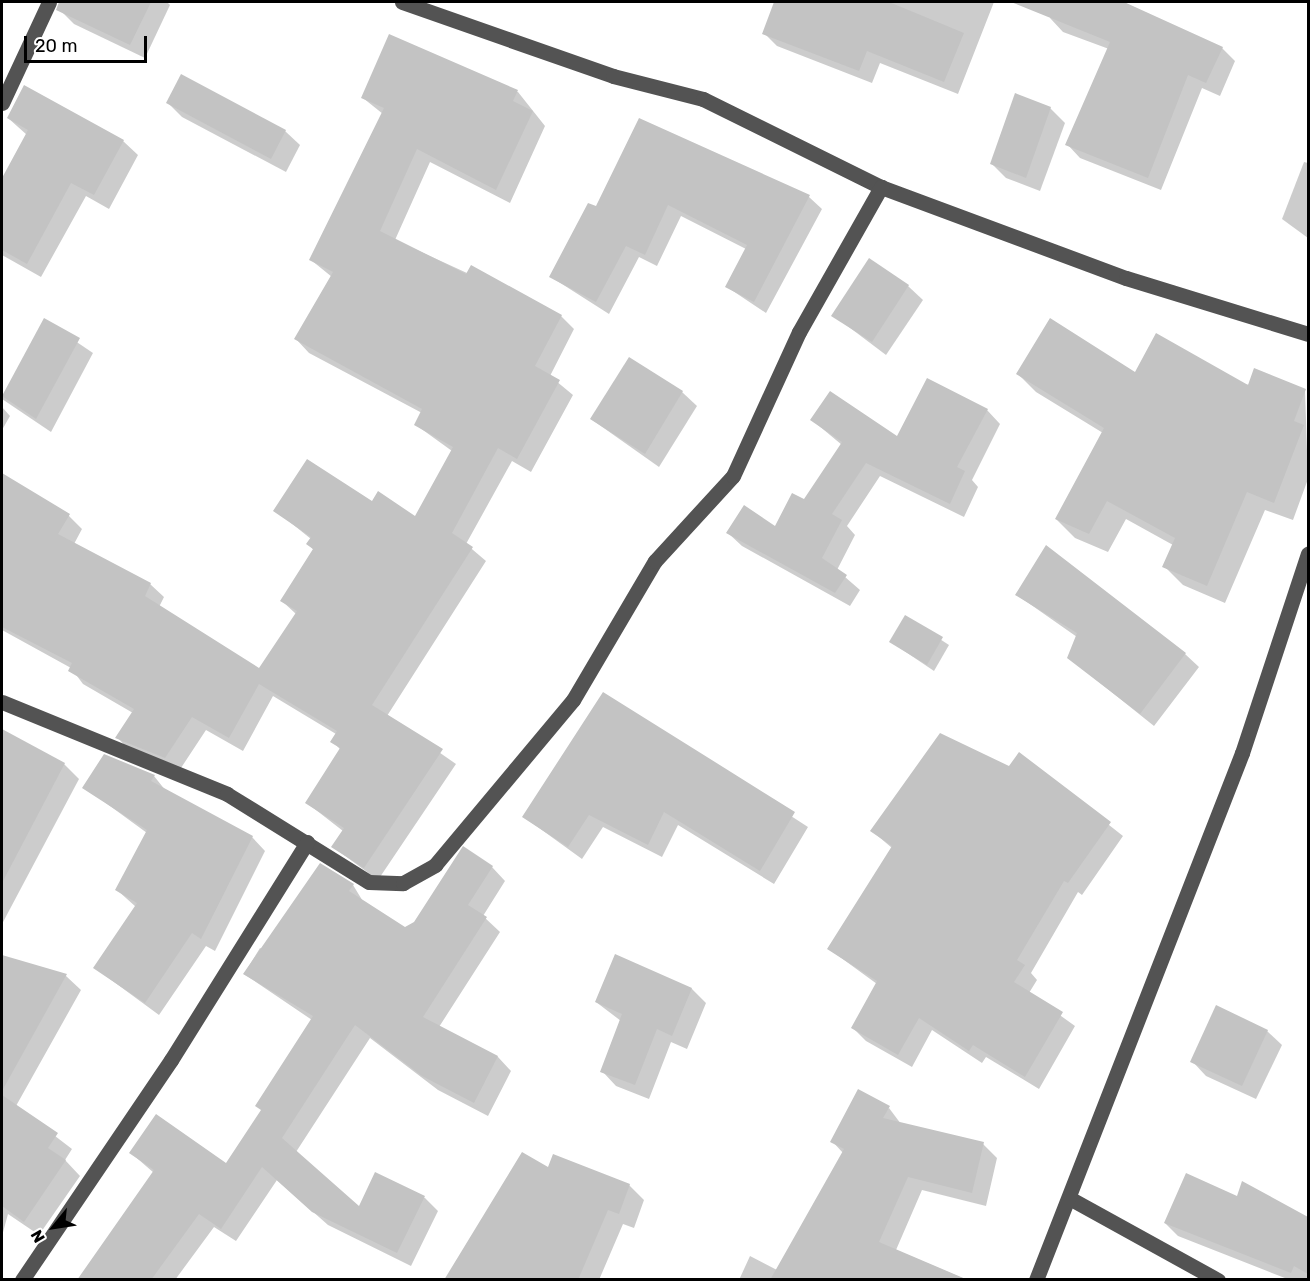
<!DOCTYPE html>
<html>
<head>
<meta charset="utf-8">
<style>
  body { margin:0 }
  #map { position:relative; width:1310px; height:1281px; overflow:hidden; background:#fff; font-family:Rubik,sans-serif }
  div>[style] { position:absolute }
  .shadow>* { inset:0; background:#0003 }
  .building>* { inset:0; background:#c3c3c3 }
  .minor>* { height:15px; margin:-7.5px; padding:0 7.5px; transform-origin:7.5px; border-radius:7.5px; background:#535353 }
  span { translate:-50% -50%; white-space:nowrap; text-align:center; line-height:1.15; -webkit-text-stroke:5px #fff; paint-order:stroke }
  .frame { position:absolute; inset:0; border:3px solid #000; pointer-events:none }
  .north { position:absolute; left:24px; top:1197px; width:60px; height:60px; -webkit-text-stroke:4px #fff; paint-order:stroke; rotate:240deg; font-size:16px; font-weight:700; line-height:24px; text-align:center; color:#000 }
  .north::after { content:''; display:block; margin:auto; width:21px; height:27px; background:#000; clip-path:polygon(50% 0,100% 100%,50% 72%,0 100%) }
  .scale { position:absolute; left:24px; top:36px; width:123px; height:27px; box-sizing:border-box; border:3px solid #000; border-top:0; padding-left:8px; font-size:18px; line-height:21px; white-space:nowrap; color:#000; -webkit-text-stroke:4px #fff; paint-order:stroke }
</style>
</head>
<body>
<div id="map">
  <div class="shadow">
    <i style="clip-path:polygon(64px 2px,167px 2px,170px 5px,145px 58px,74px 24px,60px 10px)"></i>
    <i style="clip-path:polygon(776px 2px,856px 3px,994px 2px,958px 94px,880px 63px,872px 83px,777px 46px,764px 33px)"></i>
    <i style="clip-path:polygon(1055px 2px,1123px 2px,1222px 48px,1235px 61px,1220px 96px,1202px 88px,1161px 190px,1080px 158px,1067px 144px,1109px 49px,1063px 32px,1050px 18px)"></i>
    <i style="clip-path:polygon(390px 36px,518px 92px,545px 126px,510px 203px,430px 162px,395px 240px,561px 316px,574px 329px,550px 376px,573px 395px,531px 472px,512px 461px,466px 544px,486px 561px,387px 716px,456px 764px,378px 880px,333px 847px,343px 831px,307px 803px,341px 750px,332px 741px,336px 734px,273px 696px,243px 751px,206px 730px,179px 771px,130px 751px,117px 737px,133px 713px,83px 684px,71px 668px,2px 630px,2px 474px,69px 516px,82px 529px,74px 544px,150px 584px,164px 597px,159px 607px,259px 670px,296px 614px,282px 601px,314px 550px,308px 544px,311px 539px,275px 510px,372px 503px,416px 518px,452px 451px,416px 425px,422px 413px,309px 353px,296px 339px,332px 277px,311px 260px,383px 114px,363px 98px)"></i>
    <i style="clip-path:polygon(168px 103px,285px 131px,300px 145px,286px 172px,182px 117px)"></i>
    <i style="clip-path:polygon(1050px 108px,1065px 123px,1040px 191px,1006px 178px,992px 164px)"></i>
    <i style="clip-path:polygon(8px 118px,123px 141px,138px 155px,109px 209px,86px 196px,41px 277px,2px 255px,2px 182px,27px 135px)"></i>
    <i style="clip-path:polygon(639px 120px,809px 197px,822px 209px,766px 313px,727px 287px,746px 249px,681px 216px,657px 266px,639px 257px,609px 314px,551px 277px,597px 208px)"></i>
    <i style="clip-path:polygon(1304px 162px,1308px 163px,1308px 238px,1282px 219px)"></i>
    <i style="clip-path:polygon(908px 286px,923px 300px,886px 355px,833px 315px)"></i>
    <i style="clip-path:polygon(44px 320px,93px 353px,51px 432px,2px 399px)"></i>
    <i style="clip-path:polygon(1018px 374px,1136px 374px,1305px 390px,1308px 479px,1293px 520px,1265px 510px,1225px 603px,1183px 585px,1164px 566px,1173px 545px,1126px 519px,1108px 552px,1075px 538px,1056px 519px,1103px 433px,1036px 392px)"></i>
    <i style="clip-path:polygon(682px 392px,697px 406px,659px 467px,591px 419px)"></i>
    <i style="clip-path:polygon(2px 407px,10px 416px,2px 430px)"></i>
    <i style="clip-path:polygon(987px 410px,1000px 424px,972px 480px,978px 487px,964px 517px,880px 476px,847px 526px,855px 535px,837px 570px,860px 590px,850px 606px,742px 546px,728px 533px,775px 528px,805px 501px,842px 445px,812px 420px,898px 438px)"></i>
    <i style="clip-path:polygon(1017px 595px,1185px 654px,1199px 667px,1154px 726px,1069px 658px,1077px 637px)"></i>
    <i style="clip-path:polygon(906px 617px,949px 645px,934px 671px,891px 642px)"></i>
    <i style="clip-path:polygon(603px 694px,808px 827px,774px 884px,678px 825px,662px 857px,603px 827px,582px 859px,524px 817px)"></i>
    <i style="clip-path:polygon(6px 733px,64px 764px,79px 779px,2px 924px,2px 742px)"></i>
    <i style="clip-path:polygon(1019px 754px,1123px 836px,1082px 895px,1078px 892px,1031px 973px,1037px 980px,1029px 993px,1075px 1026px,1039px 1089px,986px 1057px,982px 1063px,932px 1030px,912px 1067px,866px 1041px,853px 1028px,877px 984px,829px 949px,892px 848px,872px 831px,1010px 768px)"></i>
    <i style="clip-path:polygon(154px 776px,166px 791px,252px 837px,265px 851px,215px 951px,206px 946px,159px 1015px,95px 968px,136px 907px,117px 890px,147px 833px,84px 787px)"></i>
    <i style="clip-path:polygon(492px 867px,505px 881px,483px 916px,500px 932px,439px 1027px,498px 1057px,511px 1071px,488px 1116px,438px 1090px,370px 1038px,296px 1152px,359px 1209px,376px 1174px,425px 1198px,438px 1211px,411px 1266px,328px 1225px,277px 1180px,236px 1241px,214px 1227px,175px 1280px,80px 1280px,154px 1173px,131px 1153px,226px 1165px,262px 1111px,312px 1020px,244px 974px,260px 948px,266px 951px,353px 885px,364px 903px,405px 929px)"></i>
    <i style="clip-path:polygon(616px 956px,692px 989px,706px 1003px,687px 1049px,671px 1042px,649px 1099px,616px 1086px,602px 1071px,621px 1021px,596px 1002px)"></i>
    <i style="clip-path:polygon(2px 957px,66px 976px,81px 990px,16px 1106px,72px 1149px,65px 1160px,80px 1176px,39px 1235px,8px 1214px,2px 1236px)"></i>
    <i style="clip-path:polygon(1267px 1031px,1282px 1045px,1256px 1099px,1206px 1076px,1192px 1061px)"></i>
    <i style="clip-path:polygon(889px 1108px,901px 1124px,983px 1144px,997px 1158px,986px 1206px,922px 1190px,896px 1250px,967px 1280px,739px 1280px,750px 1256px,777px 1270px,843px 1153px,832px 1141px)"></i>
    <i style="clip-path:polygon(549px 1169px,629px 1185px,644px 1200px,634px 1228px,623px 1224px,599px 1280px,445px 1280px)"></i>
    <i style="clip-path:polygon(1246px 1185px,1308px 1219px,1308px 1279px,1290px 1280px,1178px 1236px,1165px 1223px,1238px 1198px)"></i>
  </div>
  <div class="building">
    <i style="clip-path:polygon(59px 2px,151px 2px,130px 45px,56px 10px)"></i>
    <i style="clip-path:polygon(774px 2px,889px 2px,964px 33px,944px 82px,867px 51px,859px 71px,762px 34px)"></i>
    <i style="clip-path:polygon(1011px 2px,1124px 2px,1223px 47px,1206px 83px,1188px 75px,1148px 178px,1065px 145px,1110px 42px)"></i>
    <i style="clip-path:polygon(389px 34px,518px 90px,513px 101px,533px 111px,496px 190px,417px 149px,380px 231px,466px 274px,471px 265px,562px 315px,535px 366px,560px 380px,517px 459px,498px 448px,452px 533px,473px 547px,372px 705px,443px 749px,364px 868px,331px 847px,344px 828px,305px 803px,340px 748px,330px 742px,337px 731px,259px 684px,229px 738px,192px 717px,165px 758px,115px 738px,134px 709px,68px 671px,72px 663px,2px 627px,2px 473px,70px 514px,58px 534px,151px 583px,145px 596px,259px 668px,297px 611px,280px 601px,313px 549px,306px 544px,311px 537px,273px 511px,307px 459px,372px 501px,378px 491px,415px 516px,453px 447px,414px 425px,422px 409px,294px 339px,333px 272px,309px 260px,384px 108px,361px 98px)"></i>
    <i style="clip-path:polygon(181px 74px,286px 130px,271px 159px,166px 103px)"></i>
    <i style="clip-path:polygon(24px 85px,124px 140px,94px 195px,71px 183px,27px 264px,2px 250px,2px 178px,28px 130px,7px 118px)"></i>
    <i style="clip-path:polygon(1015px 93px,1051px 107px,1026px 178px,990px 164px)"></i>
    <i style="clip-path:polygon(639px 118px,810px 195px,754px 302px,725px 287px,747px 245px,668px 205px,645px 255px,626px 246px,596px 302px,549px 277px,588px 203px,596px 206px)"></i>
    <i style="clip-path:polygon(869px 258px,909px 285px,872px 342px,831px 316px)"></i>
    <i style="clip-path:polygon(44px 318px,80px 338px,36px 419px,2px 396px)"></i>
    <i style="clip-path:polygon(1050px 318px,1135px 372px,1156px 333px,1248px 385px,1254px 368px,1306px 389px,1294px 421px,1304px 425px,1274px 503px,1247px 492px,1207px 586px,1162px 567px,1175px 538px,1107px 501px,1089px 534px,1055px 519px,1104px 428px,1016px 374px)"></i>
    <i style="clip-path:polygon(629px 357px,683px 391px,645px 454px,590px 419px)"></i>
    <i style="clip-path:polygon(927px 378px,988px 409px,957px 467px,965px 471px,950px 504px,866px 463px,832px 514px,842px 520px,822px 558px,847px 575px,835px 593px,726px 533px,744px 505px,775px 526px,792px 493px,804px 499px,842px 442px,810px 420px,830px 391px,897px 436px)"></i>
    <i style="clip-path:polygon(1046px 545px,1186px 653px,1140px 714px,1067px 658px,1077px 633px,1015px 595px)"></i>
    <i style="clip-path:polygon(905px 615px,943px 637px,927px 665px,889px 642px)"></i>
    <i style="clip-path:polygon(603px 692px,795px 812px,760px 871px,664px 812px,648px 845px,589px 815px,568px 847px,522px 817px)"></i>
    <i style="clip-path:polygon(2px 729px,65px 763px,2px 883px)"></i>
    <i style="clip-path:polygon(940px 733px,1009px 766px,1019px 752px,1111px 822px,1068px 883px,1064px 881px,1017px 960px,1025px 965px,1014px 982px,1063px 1012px,1025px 1077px,973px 1045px,969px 1051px,919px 1018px,898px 1055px,851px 1028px,877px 981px,827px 949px,892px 846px,870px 831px)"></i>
    <i style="clip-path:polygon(104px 754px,155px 775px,151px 781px,253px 836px,201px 939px,192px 933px,145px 1003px,93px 968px,137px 903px,115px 890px,147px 830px,82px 788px)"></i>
    <i style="clip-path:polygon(463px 846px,493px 866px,468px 905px,487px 917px,423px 1017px,498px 1056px,474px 1103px,422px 1076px,355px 1025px,282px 1138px,359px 1206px,375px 1172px,425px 1196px,397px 1253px,312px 1212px,262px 1167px,221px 1229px,199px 1214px,151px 1280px,77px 1280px,154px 1170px,129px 1153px,156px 1114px,226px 1163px,261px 1110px,255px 1106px,313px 1016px,243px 974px,320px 863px,354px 884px,349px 891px,405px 927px,414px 922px)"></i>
    <i style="clip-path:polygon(615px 954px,692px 988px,672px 1036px,657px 1029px,635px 1085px,600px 1072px,622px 1014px,595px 1002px)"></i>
    <i style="clip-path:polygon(2px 955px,67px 974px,2px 1091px)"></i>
    <i style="clip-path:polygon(1216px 1005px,1268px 1030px,1242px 1086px,1190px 1062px)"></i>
    <i style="clip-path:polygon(858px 1089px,890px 1106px,883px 1118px,984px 1142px,972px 1193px,908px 1177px,879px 1242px,968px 1280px,770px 1280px,844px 1149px,830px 1142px)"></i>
    <i style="clip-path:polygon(2px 1095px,58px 1133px,48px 1148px,66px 1160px,24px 1222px,2px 1206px)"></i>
    <i style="clip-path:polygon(522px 1152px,548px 1167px,553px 1154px,630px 1184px,619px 1214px,608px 1210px,578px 1280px,444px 1280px)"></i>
    <i style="clip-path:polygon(1186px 1173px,1237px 1196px,1242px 1181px,1308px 1217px,1308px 1274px,1294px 1266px,1291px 1273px,1164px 1223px)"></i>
  </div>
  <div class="minor">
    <i style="left:402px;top:2px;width:224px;rotate:19.3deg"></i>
    <i style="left:613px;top:76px;width:93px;rotate:14.3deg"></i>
    <i style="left:703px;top:99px;width:199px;rotate:26.3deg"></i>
    <i style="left:881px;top:187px;width:261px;rotate:20.4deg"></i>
    <i style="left:1126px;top:278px;width:190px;rotate:17.1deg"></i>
    <i style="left:2px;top:103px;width:111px;rotate:-65deg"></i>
    <i style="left:2px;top:702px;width:243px;rotate:22.2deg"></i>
    <i style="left:227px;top:794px;width:167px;rotate:31.8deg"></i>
    <i style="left:369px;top:882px;width:34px;rotate:2deg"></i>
    <i style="left:403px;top:883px;width:37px;rotate:-29deg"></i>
    <i style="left:435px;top:865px;width:215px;rotate:-50.1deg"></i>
    <i style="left:573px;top:700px;width:161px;rotate:-59.5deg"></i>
    <i style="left:655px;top:561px;width:115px;rotate:-47.5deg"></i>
    <i style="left:733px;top:476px;width:158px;rotate:-65.4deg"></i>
    <i style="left:799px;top:332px;width:167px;rotate:-60.5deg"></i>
    <i style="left:1071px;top:1199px;width:168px;rotate:28.9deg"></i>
    <i style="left:22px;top:1280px;width:266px;rotate:-55.9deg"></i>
    <i style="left:171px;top:1060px;width:257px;rotate:-58deg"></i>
    <i style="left:1036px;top:1280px;width:566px;rotate:-68.65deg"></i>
    <i style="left:1242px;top:753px;width:210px;rotate:-71.7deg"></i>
  </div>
  <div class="frame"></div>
  <div class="north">N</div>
  <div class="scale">20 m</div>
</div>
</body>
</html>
